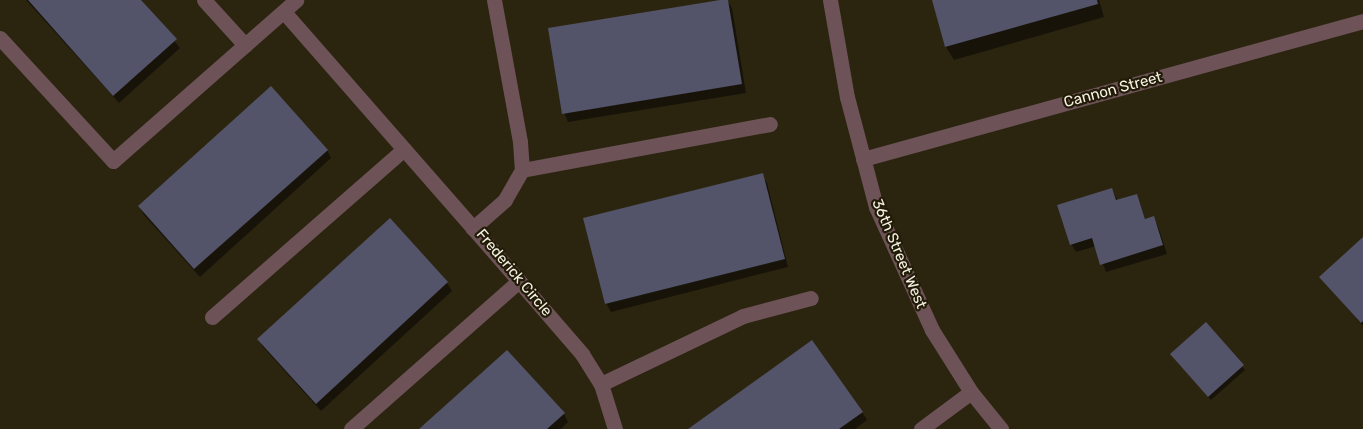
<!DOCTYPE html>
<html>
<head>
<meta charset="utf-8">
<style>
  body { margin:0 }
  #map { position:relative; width:1363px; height:429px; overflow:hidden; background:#2b2510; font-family:Rubik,sans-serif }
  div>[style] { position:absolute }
  .shadow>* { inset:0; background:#0007 }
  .building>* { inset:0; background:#535369 }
  .minor>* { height:15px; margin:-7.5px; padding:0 7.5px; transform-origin:7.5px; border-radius:7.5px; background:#6d5357 }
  span { translate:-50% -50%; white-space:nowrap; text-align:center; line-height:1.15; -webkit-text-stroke:4.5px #211b07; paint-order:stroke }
  .street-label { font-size:15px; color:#f4f0e3 }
</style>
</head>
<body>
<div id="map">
  <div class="shadow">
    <i style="clip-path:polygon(26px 0,140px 0,180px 48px,119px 103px)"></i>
    <i style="clip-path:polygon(727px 0,732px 8px,746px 93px,568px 122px,564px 113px)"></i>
    <i style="clip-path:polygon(933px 0,1099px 0,1104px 17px,954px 60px,946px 47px)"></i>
    <i style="clip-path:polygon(327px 150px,331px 158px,200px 277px,144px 215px,139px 206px)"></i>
    <i style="clip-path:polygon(762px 175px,767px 183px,788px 267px,611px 312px,606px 303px)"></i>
    <i style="clip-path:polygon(1112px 190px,1118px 201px,1137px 195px,1146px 220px,1153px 218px,1158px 226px,1167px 254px,1106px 272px,1096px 246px,1076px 252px,1071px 244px)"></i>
    <i style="clip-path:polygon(390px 219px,447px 283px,452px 291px,321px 411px,263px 347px,258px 339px)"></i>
    <i style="clip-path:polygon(1363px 239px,1363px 326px,1320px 277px)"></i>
    <i style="clip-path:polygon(1206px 324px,1245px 370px,1211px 400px,1174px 358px)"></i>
    <i style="clip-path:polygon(862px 412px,867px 420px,855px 429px,690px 429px)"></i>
    <i style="clip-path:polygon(564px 414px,568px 422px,561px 429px,421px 429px)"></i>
  </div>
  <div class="building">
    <i style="clip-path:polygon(28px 0,141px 0,177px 39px,113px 96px)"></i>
    <i style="clip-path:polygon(720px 0,728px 0,742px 84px,562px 114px,548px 28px)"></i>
    <i style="clip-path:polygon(932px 0,1097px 0,1098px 4px,945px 47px)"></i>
    <i style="clip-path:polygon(271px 86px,328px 150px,194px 269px,138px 206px)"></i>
    <i style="clip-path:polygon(763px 173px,785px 259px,605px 304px,583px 218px)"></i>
    <i style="clip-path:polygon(1112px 188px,1116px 200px,1137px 194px,1145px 219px,1154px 216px,1163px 245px,1100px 265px,1092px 238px,1070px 245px,1057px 205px)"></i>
    <i style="clip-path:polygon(390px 218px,448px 282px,316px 404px,257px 339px)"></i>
    <i style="clip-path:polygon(1363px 237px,1363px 321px,1361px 323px,1319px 277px)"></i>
    <i style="clip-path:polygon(1206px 322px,1244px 365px,1208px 397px,1170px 354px)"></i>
    <i style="clip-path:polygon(812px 340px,863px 412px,839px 429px,688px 429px)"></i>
    <i style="clip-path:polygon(507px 350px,565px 413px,547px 429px,419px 429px)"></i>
  </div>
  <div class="minor">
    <i style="left:204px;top:0;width:61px;rotate:47.7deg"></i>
    <i style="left:494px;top:0;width:144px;rotate:79.6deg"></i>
    <i style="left:520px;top:142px;width:28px;rotate:86deg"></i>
    <i style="left:522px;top:170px;width:34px;rotate:120deg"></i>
    <i style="left:505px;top:200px;width:43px;rotate:138.8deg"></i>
    <i style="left:473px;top:228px;width:167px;rotate:49.1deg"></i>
    <i style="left:582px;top:354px;width:36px;rotate:58deg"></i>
    <i style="left:601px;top:384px;width:47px;rotate:72.7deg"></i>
    <i style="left:830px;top:0;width:98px;rotate:80.1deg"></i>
    <i style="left:847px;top:97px;width:114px;rotate:75.2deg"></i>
    <i style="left:876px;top:207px;width:135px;rotate:65.5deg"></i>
    <i style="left:932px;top:330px;width:73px;rotate:57.8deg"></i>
    <i style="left:971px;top:392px;width:48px;rotate:51deg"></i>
    <i style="left:284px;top:12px;width:287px;rotate:48.8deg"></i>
    <i style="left:0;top:38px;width:167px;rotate:47.4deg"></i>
    <i style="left:113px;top:161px;width:244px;rotate:-41.3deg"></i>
    <i style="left:863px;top:159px;width:519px;rotate:-15.43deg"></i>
    <i style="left:522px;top:170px;width:252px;rotate:-10.5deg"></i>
    <i style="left:212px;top:317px;width:255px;rotate:-41.2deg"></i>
    <i style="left:601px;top:384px;width:157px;rotate:-25.6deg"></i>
    <i style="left:743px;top:316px;width:70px;rotate:-14.8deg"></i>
    <i style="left:351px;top:429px;width:224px;rotate:-41.4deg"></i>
    <i style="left:921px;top:429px;width:62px;rotate:-36.5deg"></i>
  </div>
  <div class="street-label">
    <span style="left:1113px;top:90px;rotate:-15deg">Cannon Street</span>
    <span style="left:899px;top:254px;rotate:67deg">36th Street West</span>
    <span style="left:514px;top:273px;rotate:50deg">Frederick Circle</span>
  </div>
</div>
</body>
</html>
